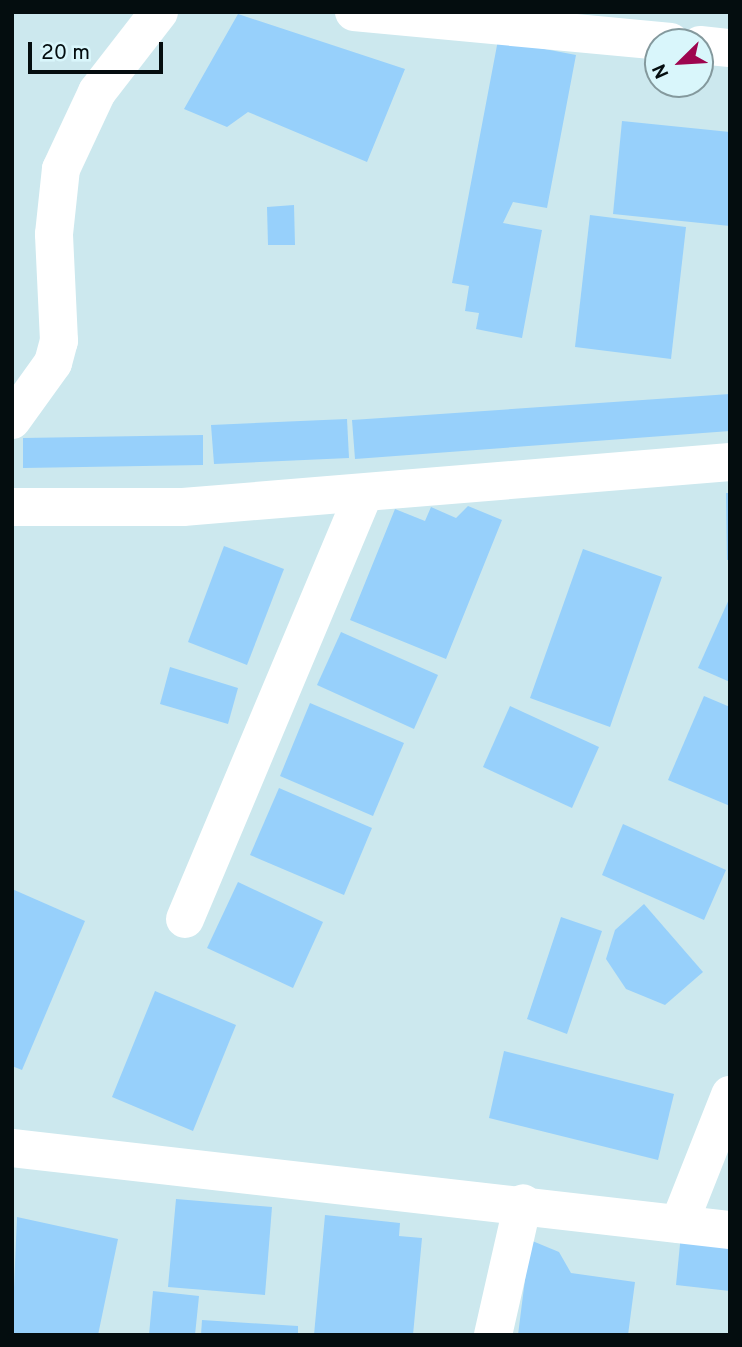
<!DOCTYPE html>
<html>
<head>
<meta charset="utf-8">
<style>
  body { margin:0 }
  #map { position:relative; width:742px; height:1347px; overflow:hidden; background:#cce8ee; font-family:Overpass,sans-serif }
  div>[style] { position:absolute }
  .building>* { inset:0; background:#97d0fb }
  .minor>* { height:38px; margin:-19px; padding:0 19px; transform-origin:19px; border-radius:19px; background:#fff }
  span { translate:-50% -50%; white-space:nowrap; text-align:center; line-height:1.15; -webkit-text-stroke:5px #d9f6fb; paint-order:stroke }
  .frame { position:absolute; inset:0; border:14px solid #040d0f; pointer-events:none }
  .north { position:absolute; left:644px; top:28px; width:70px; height:70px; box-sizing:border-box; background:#d9f6fb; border:2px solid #84999d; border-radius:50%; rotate:246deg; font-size:19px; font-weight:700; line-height:28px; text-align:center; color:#040d0f }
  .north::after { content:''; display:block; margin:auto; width:24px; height:32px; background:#9e054f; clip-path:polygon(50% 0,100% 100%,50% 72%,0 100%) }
  .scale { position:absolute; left:28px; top:42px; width:135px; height:32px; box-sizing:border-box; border:4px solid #040d0f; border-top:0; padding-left:9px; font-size:21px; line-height:24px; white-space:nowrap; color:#040d0f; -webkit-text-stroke:5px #d9f6fb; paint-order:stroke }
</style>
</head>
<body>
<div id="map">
  <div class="building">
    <i style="clip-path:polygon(238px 14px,405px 69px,367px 162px,248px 112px,227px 127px,184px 109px)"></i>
    <i style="clip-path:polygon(498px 40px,576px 55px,547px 208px,513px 202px,503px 223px,542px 230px,522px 338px,476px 329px,479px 313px,465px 311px,469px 286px,452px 283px)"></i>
    <i style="clip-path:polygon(622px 121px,730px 132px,730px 226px,613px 214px)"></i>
    <i style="clip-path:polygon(294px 205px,295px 245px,268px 245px,267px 207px)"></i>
    <i style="clip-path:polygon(590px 215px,686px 227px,671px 359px,575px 347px)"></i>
    <i style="clip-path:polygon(730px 394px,730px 431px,355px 459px,352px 420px)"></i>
    <i style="clip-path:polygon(347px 419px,349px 458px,214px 464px,211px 425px)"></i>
    <i style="clip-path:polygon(203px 435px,203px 465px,23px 468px,23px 438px)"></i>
    <i style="clip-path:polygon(726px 493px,730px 493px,730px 560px,727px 560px)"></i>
    <i style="clip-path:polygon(468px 506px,502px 520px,446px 659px,350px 620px,395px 509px,425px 521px,431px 507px,456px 518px)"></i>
    <i style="clip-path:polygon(224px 546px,284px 569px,247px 665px,188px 642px)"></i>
    <i style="clip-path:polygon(583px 549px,662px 577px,610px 727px,530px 698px)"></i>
    <i style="clip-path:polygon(730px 597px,730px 682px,698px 668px)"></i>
    <i style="clip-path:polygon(341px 632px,438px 675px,414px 729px,317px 685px)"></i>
    <i style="clip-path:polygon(170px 667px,238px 688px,228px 724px,160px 704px)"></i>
    <i style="clip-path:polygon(704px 696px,730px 707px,730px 806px,668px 780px)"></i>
    <i style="clip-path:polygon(310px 703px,404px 743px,373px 816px,280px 776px)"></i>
    <i style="clip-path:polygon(510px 706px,599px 747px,572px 808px,483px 767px)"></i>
    <i style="clip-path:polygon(279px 788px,372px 828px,344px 895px,250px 855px)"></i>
    <i style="clip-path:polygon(623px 824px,726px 870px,704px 920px,602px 875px)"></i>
    <i style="clip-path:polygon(238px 882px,323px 922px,293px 988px,207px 948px)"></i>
    <i style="clip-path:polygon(12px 889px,85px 921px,22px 1070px,12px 1066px)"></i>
    <i style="clip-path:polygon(644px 904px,703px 972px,665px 1005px,626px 989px,606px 959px,615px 930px)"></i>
    <i style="clip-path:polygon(561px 917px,602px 931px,567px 1034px,527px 1019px)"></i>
    <i style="clip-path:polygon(155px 991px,236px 1025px,193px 1131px,112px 1097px)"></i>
    <i style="clip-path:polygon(504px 1051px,674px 1094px,658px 1160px,489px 1118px)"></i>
    <i style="clip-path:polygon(176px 1199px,272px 1207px,265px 1295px,168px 1287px)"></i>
    <i style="clip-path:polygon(325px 1215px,400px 1223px,399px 1236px,422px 1238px,413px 1335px,314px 1335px)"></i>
    <i style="clip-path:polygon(17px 1217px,118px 1239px,98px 1335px,12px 1335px)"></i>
    <i style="clip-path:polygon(681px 1234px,730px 1239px,730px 1291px,676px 1285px)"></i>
    <i style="clip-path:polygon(530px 1240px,559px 1252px,571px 1273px,635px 1282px,628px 1335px,518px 1335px)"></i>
    <i style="clip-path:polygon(153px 1291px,199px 1296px,195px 1335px,149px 1335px)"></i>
    <i style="clip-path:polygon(202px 1320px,298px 1326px,298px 1335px,201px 1335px)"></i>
  </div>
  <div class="minor">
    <i style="left:354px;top:12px;width:318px;rotate:5.4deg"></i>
    <i style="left:700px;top:45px;width:30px;rotate:6deg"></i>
    <i style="left:12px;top:420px;width:70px;rotate:-54.3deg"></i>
    <i style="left:53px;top:363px;width:23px;rotate:-75deg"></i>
    <i style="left:59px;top:341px;width:107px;rotate:-92.7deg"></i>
    <i style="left:54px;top:234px;width:65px;rotate:-83.9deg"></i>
    <i style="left:61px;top:169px;width:85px;rotate:-64.9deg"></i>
    <i style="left:97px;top:92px;width:101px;rotate:-52.2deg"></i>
    <i style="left:12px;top:507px;width:171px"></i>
    <i style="left:183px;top:507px;width:549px;rotate:-4.7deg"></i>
    <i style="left:185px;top:919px;width:461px;rotate:-67.2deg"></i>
    <i style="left:12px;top:1148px;width:723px;rotate:6.52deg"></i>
    <i style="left:679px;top:1224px;width:139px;rotate:-68.4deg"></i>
    <i style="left:493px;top:1335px;width:135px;rotate:-77.2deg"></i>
  </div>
  <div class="frame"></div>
  <div class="north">N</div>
  <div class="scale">20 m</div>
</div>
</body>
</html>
